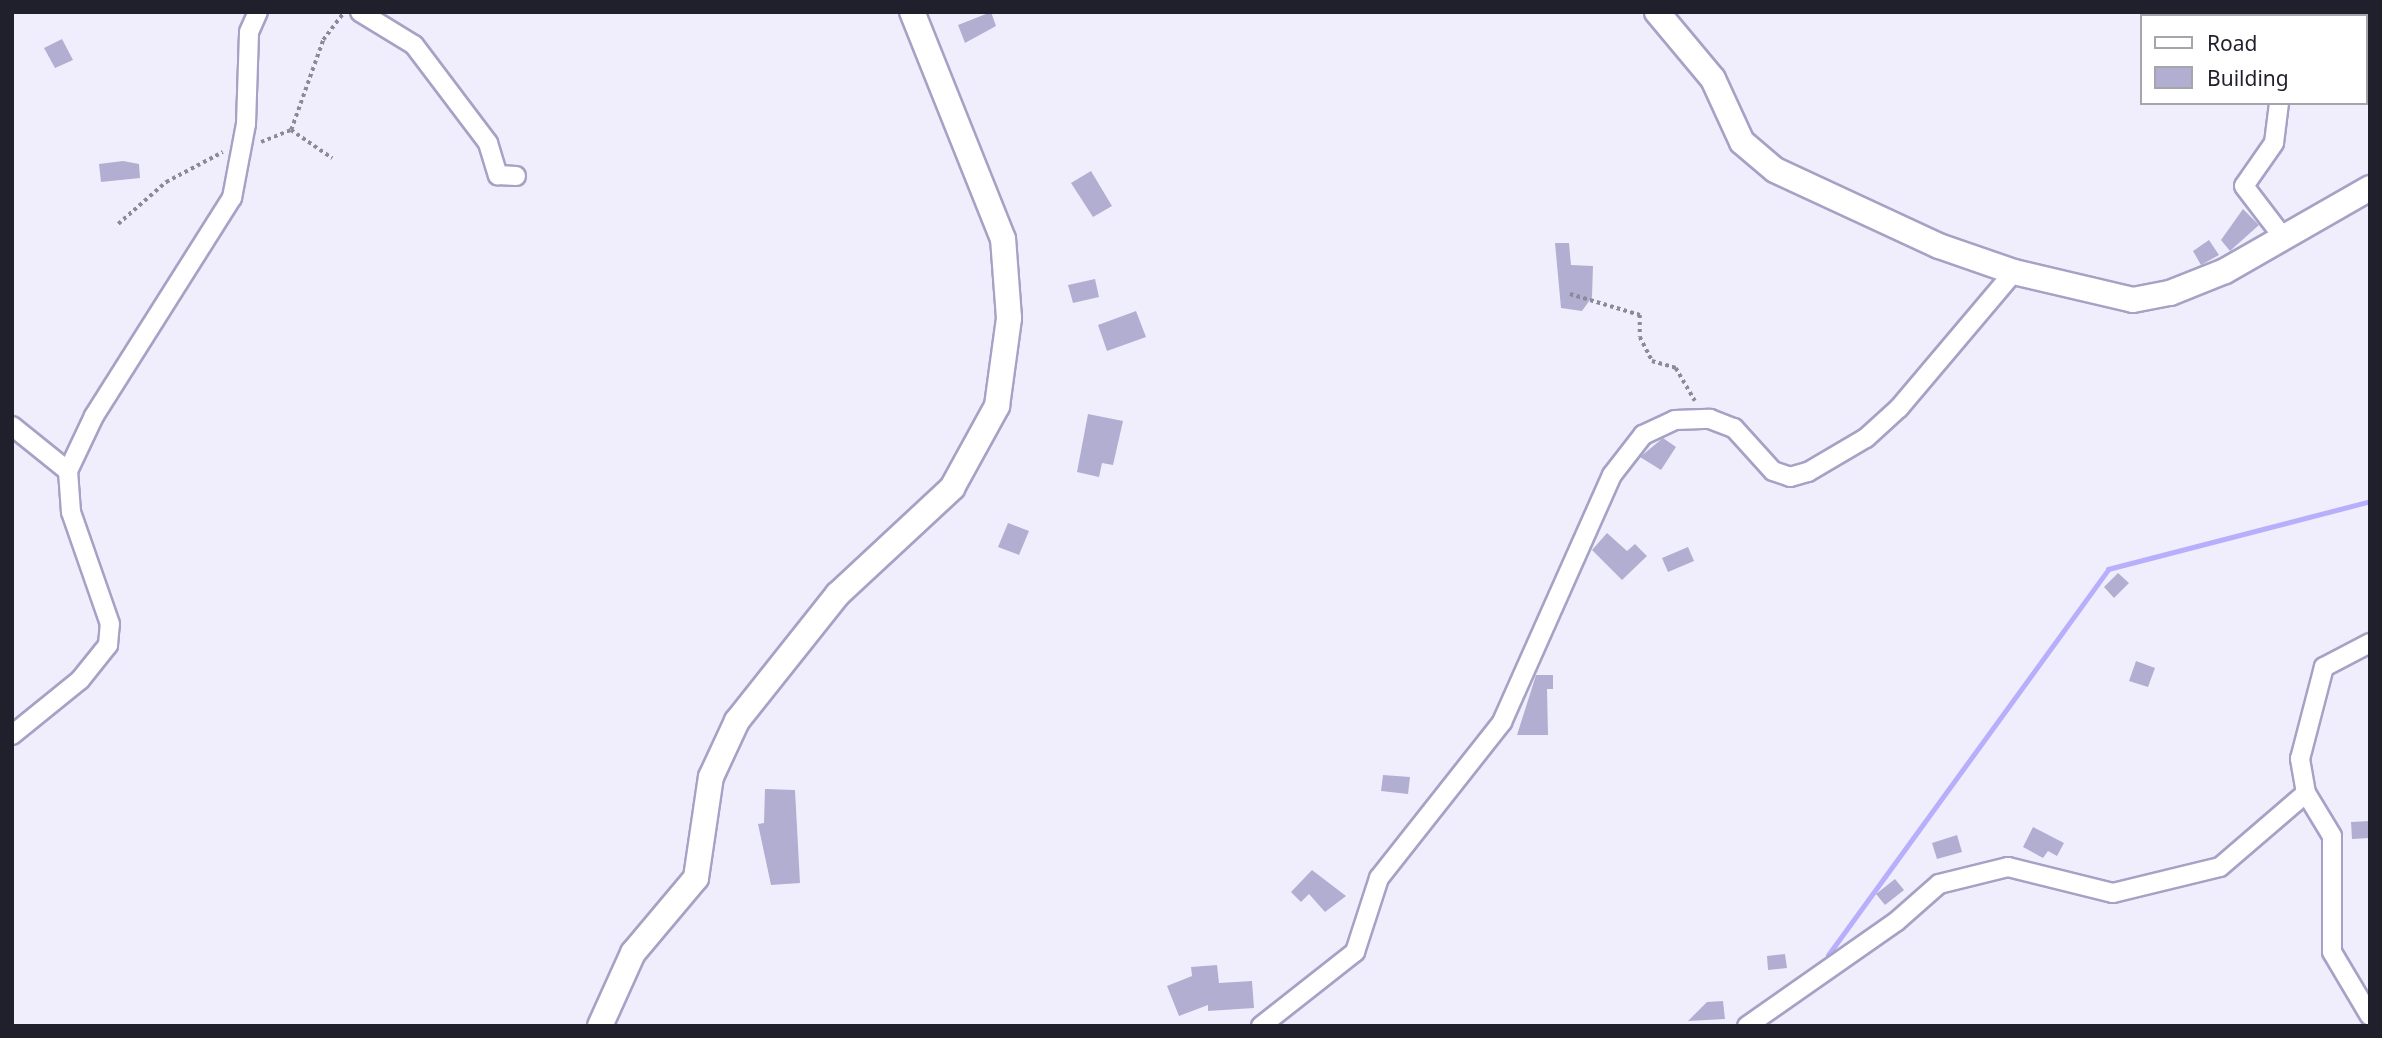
<!DOCTYPE html>
<html>
<head>
<meta charset="utf-8">
<style>
  body { margin:0 }
  #map { position:relative; width:2382px; height:1038px; overflow:hidden; background:#f0eefd; font-family:"Noto Sans",sans-serif }
  div>[style] { position:absolute }
  .stream>* { height:5px; margin:-2.5px; padding:0 2.5px; transform-origin:2.5px; border-radius:2.5px; background:#b8affc }
  .building>* { inset:0; background:#b2aed1 }
  .path>* { height:3.5px; margin-top:-1.75px; transform-origin:0; background:repeating-linear-gradient(90deg,#8c8a98 0 3.5px,transparent 0 7px) }
  .roads { filter:drop-shadow(2px 0 #a6a2c5) drop-shadow(-2px 0 #a6a2c5) drop-shadow(0 2px #a6a2c5) drop-shadow(0 -2px #a6a2c5) }
  .minor>* { height:18px; margin:-9px; padding:0 9px; transform-origin:9px; border-radius:9px; background:#fff }
  .secondary>* { height:24px; margin:-12px; padding:0 12px; transform-origin:12px; border-radius:12px; background:#fff }
  span { translate:-50% -50%; white-space:nowrap; text-align:center; line-height:1.15; -webkit-text-stroke:5px #fff; paint-order:stroke }
  .frame { position:absolute; inset:0; border:14px solid #201f2c; pointer-events:none }
  .legend { position:absolute; left:2140px; top:14px; width:228px; height:91px; box-sizing:border-box; background:#fff; border:2px solid #a6a5ab; margin:0; padding:9px 12px; list-style:none; font-size:21px; color:#201f2c }
  .legend li { display:flex; align-items:center; gap:14px; height:35px }
  .legend b { width:35px; border:2px solid #a6a5ab }
</style>
</head>
<body>
<div id="map">
  <div class="stream">
    <i style="left:1828px;top:955px;width:477px;rotate:-54deg"></i>
    <i style="left:2108px;top:569px;width:271px;rotate:-14.5deg"></i>
  </div>
  <div class="building">
    <i style="clip-path:polygon(991px 12px,996px 26px,965px 43px,958px 25px)"></i>
    <i style="clip-path:polygon(62px 39px,73px 60px,55px 68px,44px 48px)"></i>
    <i style="clip-path:polygon(123px 161px,139px 164px,140px 178px,101px 182px,99px 164px)"></i>
    <i style="clip-path:polygon(1091px 171px,1112px 206px,1093px 217px,1071px 183px)"></i>
    <i style="clip-path:polygon(2243px 209px,2259px 225px,2230px 251px,2221px 240px)"></i>
    <i style="clip-path:polygon(2209px 240px,2219px 255px,2201px 265px,2193px 251px)"></i>
    <i style="clip-path:polygon(1555px 243px,1569px 243px,1571px 265px,1593px 266px,1592px 297px,1582px 311px,1561px 308px)"></i>
    <i style="clip-path:polygon(1095px 279px,1099px 297px,1073px 303px,1068px 285px)"></i>
    <i style="clip-path:polygon(1136px 311px,1146px 337px,1107px 351px,1098px 325px)"></i>
    <i style="clip-path:polygon(1088px 414px,1123px 421px,1113px 465px,1102px 463px,1099px 477px,1077px 472px)"></i>
    <i style="clip-path:polygon(1663px 438px,1676px 447px,1661px 470px,1640px 457px)"></i>
    <i style="clip-path:polygon(1008px 523px,1029px 531px,1019px 555px,998px 547px)"></i>
    <i style="clip-path:polygon(1607px 533px,1627px 551px,1635px 544px,1647px 556px,1622px 580px,1592px 550px)"></i>
    <i style="clip-path:polygon(1688px 547px,1694px 561px,1668px 572px,1662px 558px)"></i>
    <i style="clip-path:polygon(2118px 573px,2129px 583px,2114px 598px,2104px 587px)"></i>
    <i style="clip-path:polygon(2136px 661px,2155px 668px,2148px 687px,2129px 681px)"></i>
    <i style="clip-path:polygon(1536px 675px,1553px 675px,1553px 689px,1547px 689px,1548px 735px,1517px 735px)"></i>
    <i style="clip-path:polygon(1383px 775px,1410px 777px,1408px 794px,1381px 791px)"></i>
    <i style="clip-path:polygon(765px 789px,795px 790px,800px 883px,771px 885px,758px 824px,764px 823px)"></i>
    <i style="clip-path:polygon(2370px 821px,2370px 838px,2352px 839px,2351px 822px)"></i>
    <i style="clip-path:polygon(2033px 827px,2064px 843px,2057px 856px,2048px 851px,2043px 858px,2023px 847px)"></i>
    <i style="clip-path:polygon(1957px 835px,1962px 852px,1937px 859px,1932px 843px)"></i>
    <i style="clip-path:polygon(1312px 870px,1346px 896px,1325px 912px,1309px 894px,1301px 902px,1291px 892px)"></i>
    <i style="clip-path:polygon(1895px 879px,1904px 890px,1885px 905px,1876px 894px)"></i>
    <i style="clip-path:polygon(1785px 954px,1787px 968px,1768px 970px,1767px 956px)"></i>
    <i style="clip-path:polygon(1217px 965px,1219px 983px,1252px 981px,1254px 1008px,1208px 1011px,1208px 1005px,1179px 1016px,1167px 986px,1192px 976px,1191px 967px)"></i>
    <i style="clip-path:polygon(1723px 1001px,1725px 1019px,1688px 1021px,1707px 1002px)"></i>
  </div>
  <div class="path">
    <i style="left:291px;top:130px;width:96px;rotate:-70.4deg"></i>
    <i style="left:323px;top:40px;width:35px;rotate:-53deg"></i>
    <i style="left:261px;top:142px;width:32px;rotate:-22deg"></i>
    <i style="left:291px;top:130px;width:50px;rotate:34.3deg"></i>
    <i style="left:118px;top:224px;width:64px;rotate:-41.2deg"></i>
    <i style="left:166px;top:182px;width:64px;rotate:-27.8deg"></i>
    <i style="left:1570px;top:294px;width:73px;rotate:16.7deg"></i>
    <i style="left:1640px;top:315px;width:22px;rotate:90deg"></i>
    <i style="left:1640px;top:337px;width:27px;rotate:63deg"></i>
    <i style="left:1652px;top:361px;width:25px;rotate:16deg"></i>
    <i style="left:1676px;top:368px;width:38px;rotate:60deg"></i>
  </div>
  <div class="roads">
    <div class="minor">
      <i style="left:360px;top:12px;width:63px;rotate:31.4deg"></i>
      <i style="left:414px;top:45px;width:123px;rotate:52.9deg"></i>
      <i style="left:488px;top:143px;width:34px;rotate:73deg"></i>
      <i style="left:498px;top:175px;width:18px;rotate:3deg"></i>
      <i style="left:2310px;top:16px;width:5px;rotate:-53deg"></i>
      <i style="left:2279px;top:103px;width:40px;rotate:97.1deg"></i>
      <i style="left:2274px;top:143px;width:52px;rotate:124.9deg"></i>
      <i style="left:2244px;top:186px;width:64px;rotate:52.6deg"></i>
      <i style="left:12px;top:426px;width:72px;rotate:38.8deg"></i>
      <i style="left:12px;top:735px;width:87px;rotate:-39deg"></i>
      <i style="left:80px;top:680px;width:45px;rotate:-51.3deg"></i>
      <i style="left:108px;top:645px;width:21px;rotate:-85deg"></i>
      <i style="left:110px;top:624px;width:119px;rotate:-109.2deg"></i>
      <i style="left:71px;top:512px;width:41px;rotate:-94.2deg"></i>
      <i style="left:68px;top:471px;width:61px;rotate:-64.7deg"></i>
      <i style="left:94px;top:416px;width:258px;rotate:-57.7deg"></i>
      <i style="left:232px;top:198px;width:75px;rotate:-79.3deg"></i>
      <i style="left:246px;top:124px;width:92px;rotate:-88.1deg"></i>
      <i style="left:249px;top:32px;width:22px;rotate:-66deg"></i>
      <i style="left:2306px;top:793px;width:50px;rotate:58.8deg"></i>
      <i style="left:2332px;top:836px;width:116px;rotate:90deg"></i>
      <i style="left:2332px;top:952px;width:74px;rotate:59.3deg"></i>
      <i style="left:1261px;top:1026px;width:120px;rotate:-38.2deg"></i>
      <i style="left:1355px;top:952px;width:78px;rotate:-72deg"></i>
      <i style="left:1379px;top:878px;width:199px;rotate:-51.7deg"></i>
      <i style="left:1502px;top:722px;width:270px;rotate:-66deg"></i>
      <i style="left:1612px;top:475px;width:51px;rotate:-52.2deg"></i>
      <i style="left:1643px;top:435px;width:35px;rotate:-25deg"></i>
      <i style="left:1675px;top:420px;width:35px;rotate:-2deg"></i>
      <i style="left:1710px;top:419px;width:26px;rotate:21deg"></i>
      <i style="left:1734px;top:428px;width:58px;rotate:47.8deg"></i>
      <i style="left:1773px;top:471px;width:18px;rotate:19deg"></i>
      <i style="left:1790px;top:477px;width:19px;rotate:-16deg"></i>
      <i style="left:1808px;top:472px;width:67px;rotate:-30.4deg"></i>
      <i style="left:1866px;top:438px;width:45px;rotate:-42.3deg"></i>
      <i style="left:1899px;top:408px;width:178px;rotate:-49.8deg"></i>
      <i style="left:1747px;top:1026px;width:183px;rotate:-35deg"></i>
      <i style="left:1897px;top:921px;width:56px;rotate:-41.4deg"></i>
      <i style="left:1939px;top:884px;width:71px;rotate:-13.8deg"></i>
      <i style="left:2008px;top:867px;width:108px;rotate:13.9deg"></i>
      <i style="left:2113px;top:893px;width:110px;rotate:-13.7deg"></i>
      <i style="left:2220px;top:867px;width:113px;rotate:-40.7deg"></i>
      <i style="left:2306px;top:793px;width:35px;rotate:-100deg"></i>
      <i style="left:2300px;top:759px;width:95px;rotate:-75.4deg"></i>
      <i style="left:2324px;top:667px;width:52px;rotate:-27.6deg"></i>
    </div>
    <div class="secondary">
      <i style="left:1657px;top:12px;width:87px;rotate:50.1deg"></i>
      <i style="left:1713px;top:79px;width:69px;rotate:65.3deg"></i>
      <i style="left:1742px;top:142px;width:43px;rotate:40.3deg"></i>
      <i style="left:1775px;top:170px;width:181px;rotate:24.9deg"></i>
      <i style="left:1939px;top:246px;width:79px;rotate:19.1deg"></i>
      <i style="left:2014px;top:272px;width:122px;rotate:13.2deg"></i>
      <i style="left:2133px;top:300px;width:38px;rotate:-11deg"></i>
      <i style="left:2170px;top:293px;width:59px;rotate:-21.8deg"></i>
      <i style="left:2225px;top:271px;width:167px;rotate:-29.8deg"></i>
      <i style="left:600px;top:1026px;width:80px;rotate:-65.7deg"></i>
      <i style="left:633px;top:953px;width:98px;rotate:-50deg"></i>
      <i style="left:696px;top:878px;width:102px;rotate:-81.6deg"></i>
      <i style="left:711px;top:777px;width:62px;rotate:-65.1deg"></i>
      <i style="left:737px;top:721px;width:162px;rotate:-51.5deg"></i>
      <i style="left:838px;top:594px;width:156px;rotate:-42.9deg"></i>
      <i style="left:952px;top:488px;width:94px;rotate:-61.2deg"></i>
      <i style="left:997px;top:406px;width:89px;rotate:-82.2deg"></i>
      <i style="left:1009px;top:318px;width:79px;rotate:-94.3deg"></i>
      <i style="left:1003px;top:239px;width:245px;rotate:-111.8deg"></i>
    </div>
  </div>
  <div class="frame"></div>
  <ul class="legend">
  <li><b style="height:9px;background:#fff"></b>Road</li>
  <li><b style="height:19px;background:#b2aed1"></b>Building</li>
  </ul>
</div>
</body>
</html>
